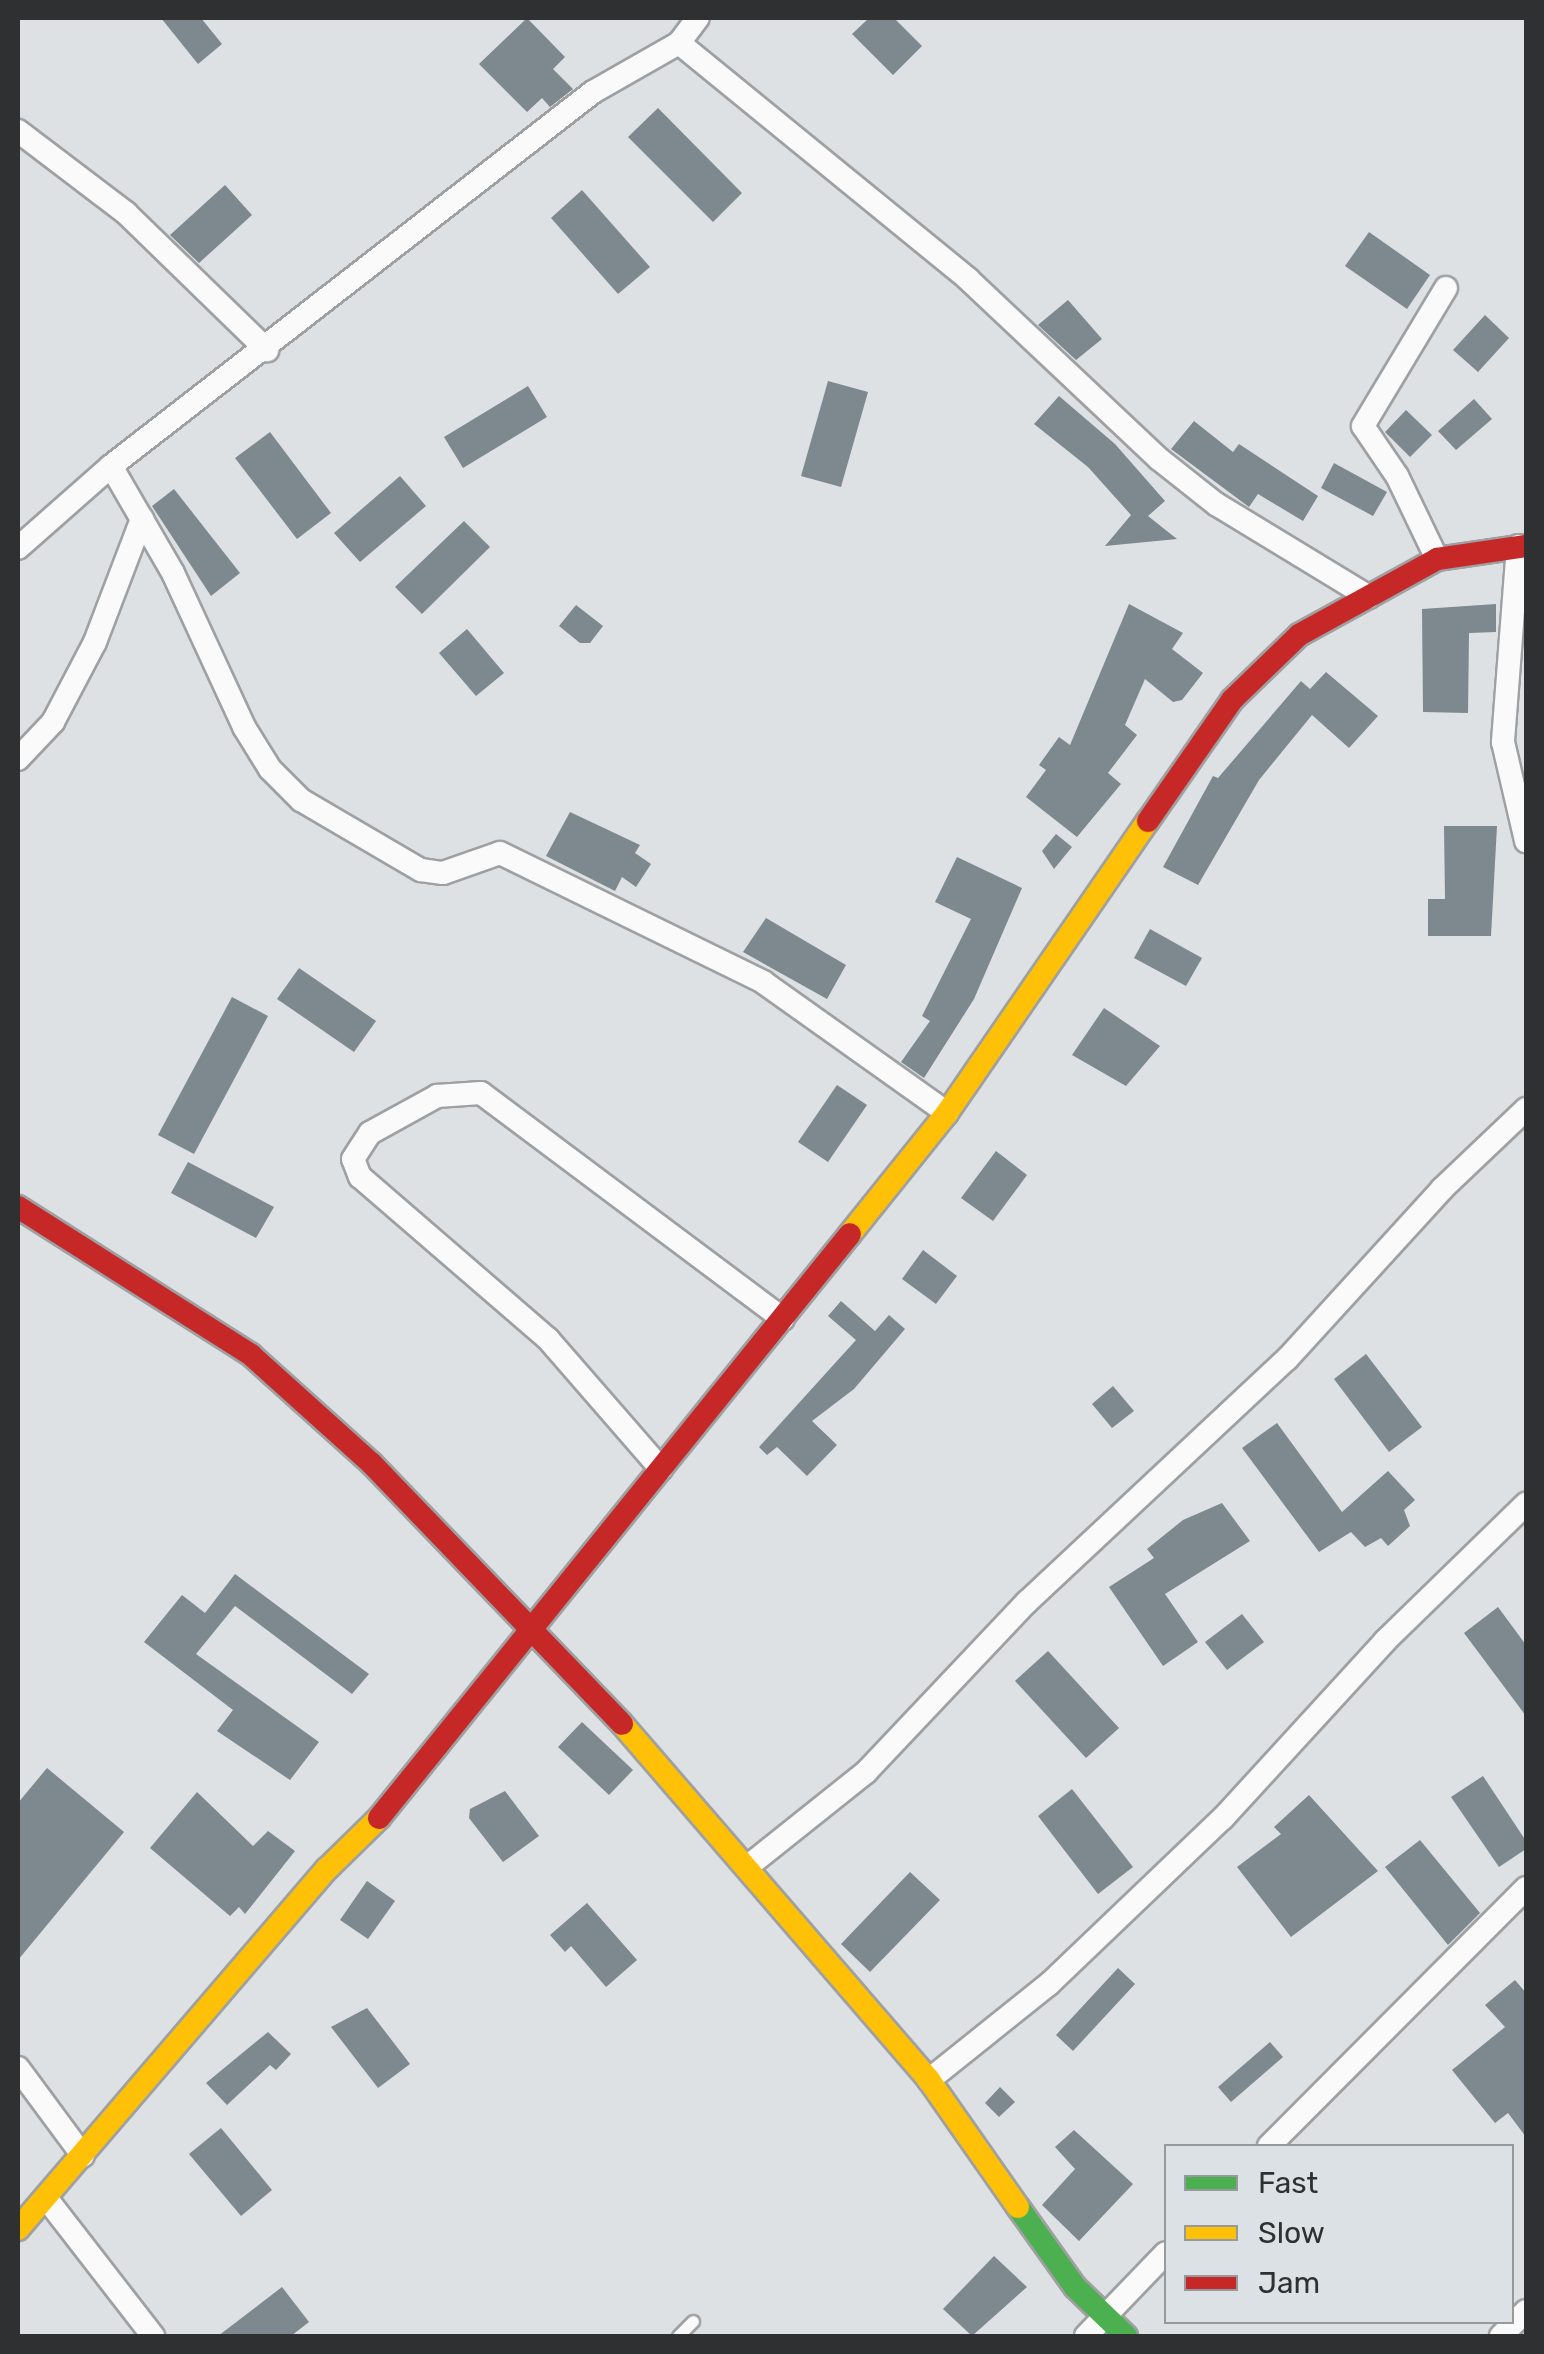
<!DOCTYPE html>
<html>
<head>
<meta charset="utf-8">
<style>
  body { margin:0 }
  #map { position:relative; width:1544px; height:2354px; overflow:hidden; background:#dee1e3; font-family:Rubik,sans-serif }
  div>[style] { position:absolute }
  .building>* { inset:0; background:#7d888f }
  .roads { filter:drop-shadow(2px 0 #9ea0a2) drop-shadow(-2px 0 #9ea0a2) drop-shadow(0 2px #9ea0a2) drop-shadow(0 -2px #9ea0a2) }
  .lane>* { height:11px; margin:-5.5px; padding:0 5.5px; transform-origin:5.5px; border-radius:5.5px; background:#fafafb }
  .street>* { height:22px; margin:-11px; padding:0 11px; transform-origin:11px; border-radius:11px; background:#fafafb }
  .fast>* { height:22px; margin:-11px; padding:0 11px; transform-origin:11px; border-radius:11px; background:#4caf50 }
  .slow>* { height:22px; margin:-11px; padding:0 11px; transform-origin:11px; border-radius:11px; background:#ffc107 }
  .jam>* { height:22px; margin:-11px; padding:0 11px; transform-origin:11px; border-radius:11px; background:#c62828 }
  span { translate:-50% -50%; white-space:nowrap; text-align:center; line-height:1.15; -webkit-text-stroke:10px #dce1e5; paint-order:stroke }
  .frame { position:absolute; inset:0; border:20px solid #2e3032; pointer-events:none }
  .legend { position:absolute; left:1164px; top:2144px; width:350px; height:180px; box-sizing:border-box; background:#dce1e5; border:2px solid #969a9d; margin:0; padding:12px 18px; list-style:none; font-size:30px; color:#2e3032 }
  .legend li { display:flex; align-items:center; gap:20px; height:50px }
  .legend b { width:50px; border:2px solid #969a9d }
</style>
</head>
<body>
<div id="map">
  <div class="building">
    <i style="clip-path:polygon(161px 18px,201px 18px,222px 44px,198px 64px)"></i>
    <i style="clip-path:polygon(527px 18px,565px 57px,553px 69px,573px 89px,550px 107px,542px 98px,527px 112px,479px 64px)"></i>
    <i style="clip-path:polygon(869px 18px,894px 18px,922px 46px,893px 75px,852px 34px)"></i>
    <i style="clip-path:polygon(658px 108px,742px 193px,713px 222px,628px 137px)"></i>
    <i style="clip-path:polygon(225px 185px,252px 215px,199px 263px,170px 235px)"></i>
    <i style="clip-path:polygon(582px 190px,650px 267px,618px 294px,551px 218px)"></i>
    <i style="clip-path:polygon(1369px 232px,1430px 275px,1407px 309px,1345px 266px)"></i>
    <i style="clip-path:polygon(1068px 300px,1102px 339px,1076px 360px,1038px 325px)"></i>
    <i style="clip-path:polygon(1485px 315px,1509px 338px,1478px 372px,1453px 350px)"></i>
    <i style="clip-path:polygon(828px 381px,868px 392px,841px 487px,801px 476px)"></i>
    <i style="clip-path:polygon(528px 386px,547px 417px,463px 468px,444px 437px)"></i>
    <i style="clip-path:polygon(1059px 396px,1115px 444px,1165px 501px,1148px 516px,1177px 539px,1105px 546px,1131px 515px,1088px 467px,1034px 424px)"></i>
    <i style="clip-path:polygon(1474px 399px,1492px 419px,1456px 450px,1438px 431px)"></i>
    <i style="clip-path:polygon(1406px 410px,1432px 435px,1410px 457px,1385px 432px)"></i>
    <i style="clip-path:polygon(1194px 421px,1233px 452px,1239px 444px,1318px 496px,1303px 521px,1258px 494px,1249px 507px,1171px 449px)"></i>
    <i style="clip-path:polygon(270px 432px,331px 513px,297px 539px,235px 458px)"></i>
    <i style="clip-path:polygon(1334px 463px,1387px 492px,1373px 516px,1321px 488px)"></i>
    <i style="clip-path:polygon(400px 476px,426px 506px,360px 562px,334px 533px)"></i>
    <i style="clip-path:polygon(174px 489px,240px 573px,211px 596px,152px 506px)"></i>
    <i style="clip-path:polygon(464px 521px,490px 547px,422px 614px,395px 587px)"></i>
    <i style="clip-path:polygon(1129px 604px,1183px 633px,1172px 649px,1203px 673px,1182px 700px,1173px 702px,1145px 679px,1125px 725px,1137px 735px,1108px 773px,1121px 784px,1077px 837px,1026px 797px,1046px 770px,1039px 765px,1059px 737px,1070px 745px)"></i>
    <i style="clip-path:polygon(1496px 604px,1496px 632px,1469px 633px,1468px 713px,1423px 712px,1422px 609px)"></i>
    <i style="clip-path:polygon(576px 605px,603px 626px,590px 643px,580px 643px,559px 626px)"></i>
    <i style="clip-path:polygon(467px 629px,504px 673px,476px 696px,439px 653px)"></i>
    <i style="clip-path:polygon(1326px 672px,1378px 716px,1349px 748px,1312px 715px,1259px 780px,1198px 885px,1163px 867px,1213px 776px,1218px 778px,1301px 681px,1310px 689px)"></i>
    <i style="clip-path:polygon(570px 812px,640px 845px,635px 853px,651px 864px,636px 887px,622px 877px,615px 891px,546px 856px)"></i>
    <i style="clip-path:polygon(1444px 826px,1497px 826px,1491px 936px,1428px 936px,1428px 899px,1445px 899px)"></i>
    <i style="clip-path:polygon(1056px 834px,1072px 847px,1054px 869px,1042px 851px)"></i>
    <i style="clip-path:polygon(957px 857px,1022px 888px,974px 999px,924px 1078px,901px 1062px,930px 1021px,922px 1016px,971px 919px,935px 902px)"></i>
    <i style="clip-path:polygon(766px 918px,846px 965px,827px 999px,743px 952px)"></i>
    <i style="clip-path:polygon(1150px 929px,1202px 958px,1186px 986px,1134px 958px)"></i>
    <i style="clip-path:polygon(299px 968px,376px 1021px,354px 1052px,277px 999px)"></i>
    <i style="clip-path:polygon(232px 997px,268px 1016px,194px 1154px,158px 1135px)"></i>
    <i style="clip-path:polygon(1104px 1008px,1160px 1046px,1126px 1086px,1072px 1055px)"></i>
    <i style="clip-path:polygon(837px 1085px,867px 1105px,828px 1162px,798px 1142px)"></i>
    <i style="clip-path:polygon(996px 1151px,1027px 1175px,993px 1221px,961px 1198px)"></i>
    <i style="clip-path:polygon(188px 1162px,274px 1207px,256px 1238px,171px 1193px)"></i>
    <i style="clip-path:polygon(923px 1250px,957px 1276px,936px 1304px,902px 1279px)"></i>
    <i style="clip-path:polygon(841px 1301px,875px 1331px,889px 1315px,905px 1329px,854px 1389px,812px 1421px,837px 1445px,807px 1476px,777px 1447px,767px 1455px,759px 1447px,856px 1340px,828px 1316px)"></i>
    <i style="clip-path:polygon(1366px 1354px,1422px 1427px,1389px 1452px,1334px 1379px)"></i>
    <i style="clip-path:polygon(1113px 1386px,1134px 1411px,1112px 1428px,1092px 1404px)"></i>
    <i style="clip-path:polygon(1277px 1423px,1342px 1512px,1388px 1471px,1415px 1500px,1404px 1510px,1410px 1526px,1388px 1546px,1381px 1538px,1365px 1547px,1351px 1532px,1319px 1552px,1242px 1448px)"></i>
    <i style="clip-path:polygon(1222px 1503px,1250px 1541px,1165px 1594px,1198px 1642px,1163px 1666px,1109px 1587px,1154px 1558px,1147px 1549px,1183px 1520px)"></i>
    <i style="clip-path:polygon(235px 1574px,369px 1674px,352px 1694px,235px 1606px,196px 1654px,319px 1742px,290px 1780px,217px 1731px,233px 1710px,144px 1642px,182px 1595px,205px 1613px)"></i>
    <i style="clip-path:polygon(1498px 1607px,1526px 1645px,1526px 1716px,1464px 1633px)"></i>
    <i style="clip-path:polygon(1242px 1614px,1264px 1642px,1227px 1670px,1205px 1642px)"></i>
    <i style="clip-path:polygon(1048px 1651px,1119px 1728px,1086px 1758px,1015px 1681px)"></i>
    <i style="clip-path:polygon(582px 1722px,633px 1770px,609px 1795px,558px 1747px)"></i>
    <i style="clip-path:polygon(47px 1768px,124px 1832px,18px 1960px,18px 1803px)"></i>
    <i style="clip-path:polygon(1483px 1776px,1526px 1841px,1526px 1849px,1499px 1867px,1451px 1797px)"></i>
    <i style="clip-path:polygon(1072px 1789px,1133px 1867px,1098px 1894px,1038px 1816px)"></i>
    <i style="clip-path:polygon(505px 1791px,539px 1836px,503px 1862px,469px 1818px,470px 1809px)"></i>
    <i style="clip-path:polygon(197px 1792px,253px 1846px,268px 1831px,295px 1851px,245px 1914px,239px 1907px,230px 1916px,150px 1848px)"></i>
    <i style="clip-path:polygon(1309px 1795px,1378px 1871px,1291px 1937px,1237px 1867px,1281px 1834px,1274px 1827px)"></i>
    <i style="clip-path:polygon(1420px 1840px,1480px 1913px,1448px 1945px,1385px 1867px)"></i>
    <i style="clip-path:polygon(910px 1872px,940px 1900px,870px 1972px,841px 1944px)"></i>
    <i style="clip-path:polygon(367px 1881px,395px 1901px,368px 1939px,340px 1920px)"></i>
    <i style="clip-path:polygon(587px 1903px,637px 1960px,606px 1987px,571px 1946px,565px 1952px,550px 1935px)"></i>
    <i style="clip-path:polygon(1118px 1968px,1135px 1984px,1073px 2051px,1056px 2035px)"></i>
    <i style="clip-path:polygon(1515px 1980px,1526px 1993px,1526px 2137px,1508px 2113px,1495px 2123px,1452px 2070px,1505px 2027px,1485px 2005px)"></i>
    <i style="clip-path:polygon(367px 2008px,410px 2064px,378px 2088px,331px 2027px)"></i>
    <i style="clip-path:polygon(268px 2032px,291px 2054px,276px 2070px,270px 2065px,227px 2105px,206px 2083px)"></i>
    <i style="clip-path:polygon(1270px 2042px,1283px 2057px,1231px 2102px,1218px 2087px)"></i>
    <i style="clip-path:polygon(1000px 2087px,1015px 2102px,999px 2117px,985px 2103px)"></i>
    <i style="clip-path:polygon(221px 2128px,272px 2190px,241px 2216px,189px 2154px)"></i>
    <i style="clip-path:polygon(1074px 2130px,1133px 2184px,1079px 2241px,1042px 2205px,1075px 2169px,1055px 2147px)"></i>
    <i style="clip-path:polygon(994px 2256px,1027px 2287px,972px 2336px,943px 2309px)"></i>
    <i style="clip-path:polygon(282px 2287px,309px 2322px,291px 2336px,218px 2336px)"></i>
  </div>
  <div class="roads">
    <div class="lane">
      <i style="left:678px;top:2336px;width:21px;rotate:-45deg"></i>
    </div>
    <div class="street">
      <i style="left:679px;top:43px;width:373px;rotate:39.2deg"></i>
      <i style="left:968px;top:279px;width:262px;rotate:43.3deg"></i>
      <i style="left:1159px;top:459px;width:73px;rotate:38.3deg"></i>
      <i style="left:1216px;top:504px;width:179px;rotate:31.3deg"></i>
      <i style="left:18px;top:131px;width:136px;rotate:37.2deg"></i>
      <i style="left:126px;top:213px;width:197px;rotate:44.2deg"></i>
      <i style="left:111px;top:466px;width:124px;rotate:59.9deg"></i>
      <i style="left:173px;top:573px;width:170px;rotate:65.2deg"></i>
      <i style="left:244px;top:727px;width:49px;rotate:58.2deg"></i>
      <i style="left:270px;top:769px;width:44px;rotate:45deg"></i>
      <i style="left:301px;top:800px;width:139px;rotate:30.3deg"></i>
      <i style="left:421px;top:870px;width:22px;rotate:8deg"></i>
      <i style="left:443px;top:873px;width:60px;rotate:-19.3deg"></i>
      <i style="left:500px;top:853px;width:293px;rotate:26.1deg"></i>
      <i style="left:763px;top:982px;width:226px;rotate:35.4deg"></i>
      <i style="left:1518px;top:546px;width:197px;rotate:94.4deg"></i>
      <i style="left:1503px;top:742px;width:102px;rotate:76.9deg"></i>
      <i style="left:18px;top:548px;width:124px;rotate:-41.4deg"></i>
      <i style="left:111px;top:466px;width:610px;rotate:-37.81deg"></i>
      <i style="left:593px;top:92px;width:99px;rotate:-29.7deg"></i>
      <i style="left:679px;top:43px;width:31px;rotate:-53deg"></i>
      <i style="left:1437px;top:559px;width:92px;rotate:-115.7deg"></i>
      <i style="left:1397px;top:476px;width:60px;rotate:-124.2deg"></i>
      <i style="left:1363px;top:426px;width:161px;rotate:-59deg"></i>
      <i style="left:18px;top:759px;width:51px;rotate:-46.6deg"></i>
      <i style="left:53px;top:722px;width:90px;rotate:-62.3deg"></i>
      <i style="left:95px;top:642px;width:132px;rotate:-69.1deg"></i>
      <i style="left:661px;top:1469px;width:172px;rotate:-131deg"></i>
      <i style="left:548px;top:1339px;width:248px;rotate:-139.2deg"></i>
      <i style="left:360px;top:1177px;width:19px;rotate:-111deg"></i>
      <i style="left:353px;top:1159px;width:31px;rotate:-57deg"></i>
      <i style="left:370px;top:1133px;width:77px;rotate:-28.9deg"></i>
      <i style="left:437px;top:1096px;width:44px;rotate:-3.9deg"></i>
      <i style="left:481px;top:1093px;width:377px;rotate:36.8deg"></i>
      <i style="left:747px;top:1867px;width:152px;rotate:-38.6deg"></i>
      <i style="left:866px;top:1772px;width:234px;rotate:-46.6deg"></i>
      <i style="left:1027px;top:1602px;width:356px;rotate:-43.1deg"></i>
      <i style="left:1287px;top:1359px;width:230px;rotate:-47.6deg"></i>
      <i style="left:1442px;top:1189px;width:116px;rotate:-43.6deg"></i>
      <i style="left:18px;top:2068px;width:109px;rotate:53.5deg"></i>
      <i style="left:929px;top:2080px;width:154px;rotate:-38.7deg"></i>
      <i style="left:1049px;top:1984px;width:240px;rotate:-43.7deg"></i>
      <i style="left:1223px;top:1818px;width:240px;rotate:-47.5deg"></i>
      <i style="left:1385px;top:1641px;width:197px;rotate:-44.2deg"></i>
      <i style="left:1269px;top:2146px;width:364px;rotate:-45.1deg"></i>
      <i style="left:46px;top:2198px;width:175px;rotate:52.2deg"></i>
      <i style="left:1086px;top:2336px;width:115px;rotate:-46.1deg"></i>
      <i style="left:1501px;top:2336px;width:35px;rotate:-45deg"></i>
    </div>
    <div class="fast">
      <i style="left:1018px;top:2207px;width:98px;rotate:54.5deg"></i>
      <i style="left:1075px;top:2287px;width:71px;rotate:43.9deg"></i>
    </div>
    <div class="slow">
      <i style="left:850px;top:1234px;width:155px;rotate:-51.3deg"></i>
      <i style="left:947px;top:1113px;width:354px;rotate:-55.5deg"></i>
      <i style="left:622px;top:1724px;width:470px;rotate:49.2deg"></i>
      <i style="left:929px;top:2080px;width:155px;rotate:55deg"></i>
      <i style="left:18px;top:2229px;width:474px;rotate:-49.4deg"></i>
      <i style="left:327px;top:1869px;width:73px;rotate:-44.4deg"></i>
    </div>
    <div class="jam">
      <i style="left:1148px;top:821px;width:147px;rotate:-55.2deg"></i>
      <i style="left:1232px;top:700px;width:93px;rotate:-44.1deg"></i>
      <i style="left:1299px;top:635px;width:158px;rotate:-28.8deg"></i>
      <i style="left:1437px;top:559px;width:90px;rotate:-8.3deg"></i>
      <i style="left:18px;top:1207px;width:276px;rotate:32.4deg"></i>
      <i style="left:251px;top:1355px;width:161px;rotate:42deg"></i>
      <i style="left:371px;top:1463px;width:362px;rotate:46.1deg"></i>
      <i style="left:379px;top:1818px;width:750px;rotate:-51.11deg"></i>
    </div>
  </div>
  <div class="frame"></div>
  <ul class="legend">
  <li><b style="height:12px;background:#4caf50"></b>Fast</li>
  <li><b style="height:12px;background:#ffc107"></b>Slow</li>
  <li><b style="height:12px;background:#c62828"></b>Jam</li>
  </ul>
</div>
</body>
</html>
